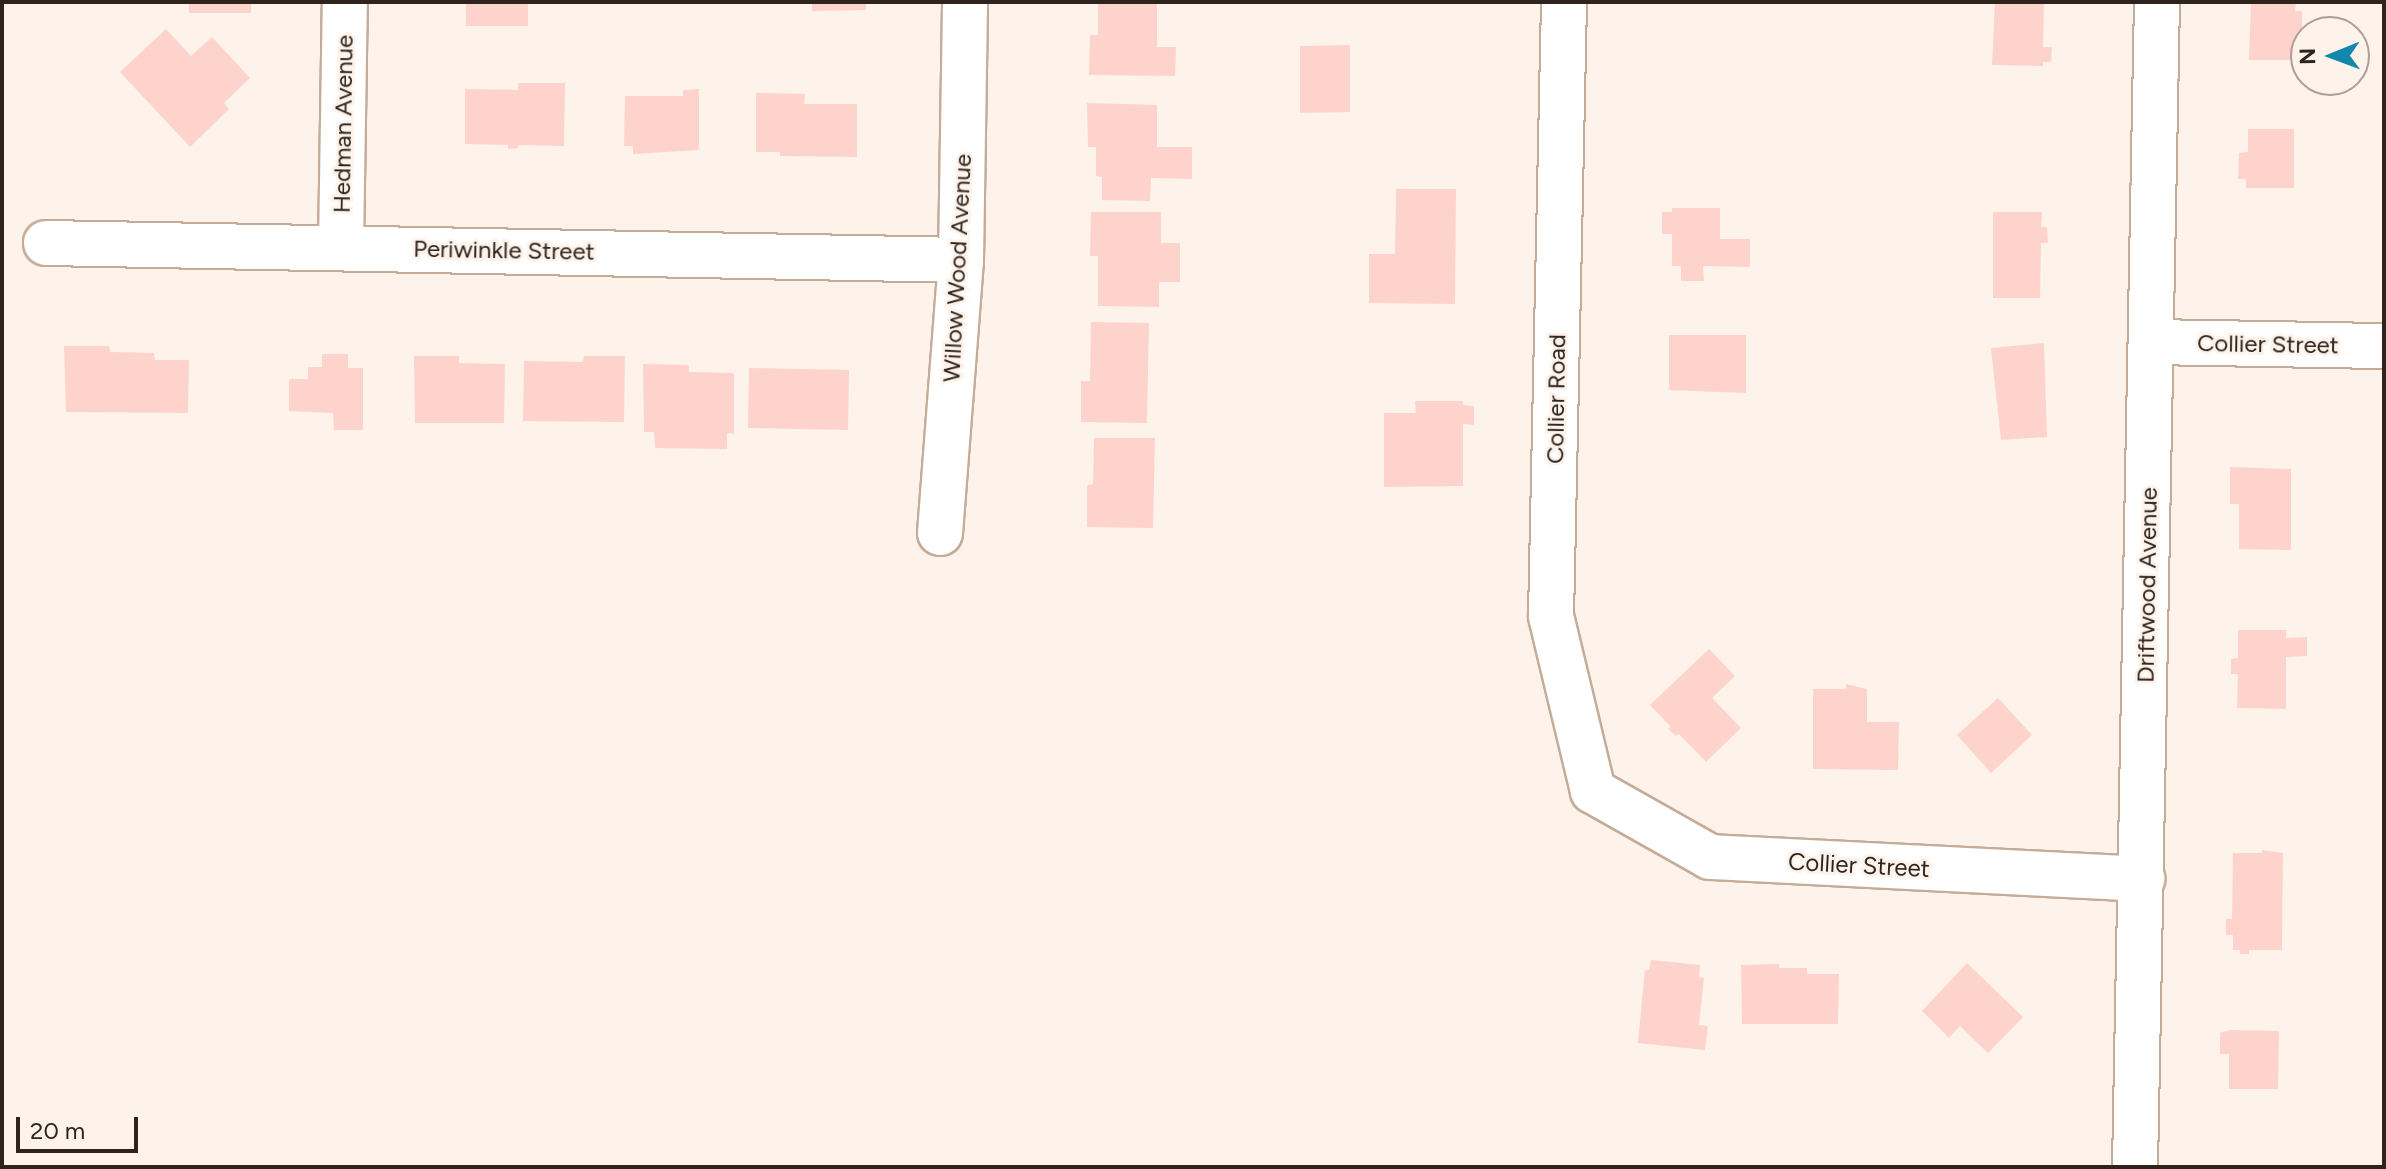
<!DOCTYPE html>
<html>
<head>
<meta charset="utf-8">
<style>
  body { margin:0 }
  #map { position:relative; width:2386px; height:1169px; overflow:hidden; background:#fdf3eb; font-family:Figtree,sans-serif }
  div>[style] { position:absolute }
  .building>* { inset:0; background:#fdd3cb }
  .roads { filter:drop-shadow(2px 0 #c4ac98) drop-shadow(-2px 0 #c4ac98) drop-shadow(0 2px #c4ac98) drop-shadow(0 -2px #c4ac98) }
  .minor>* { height:44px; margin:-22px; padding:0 22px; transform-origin:22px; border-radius:22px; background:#fff }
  span { translate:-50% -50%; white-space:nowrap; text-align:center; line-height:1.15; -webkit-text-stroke:6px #fdf3eb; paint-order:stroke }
  .street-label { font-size:24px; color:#2e241d }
  .frame { position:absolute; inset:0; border:4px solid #2e241d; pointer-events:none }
  .north { position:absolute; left:2290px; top:16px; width:80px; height:80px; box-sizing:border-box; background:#fdf3eb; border:2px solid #aaa099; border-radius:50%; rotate:269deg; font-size:22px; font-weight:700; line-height:32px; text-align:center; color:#2e241d }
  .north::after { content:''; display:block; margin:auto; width:28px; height:36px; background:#1386ac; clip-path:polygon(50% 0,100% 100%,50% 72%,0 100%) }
  .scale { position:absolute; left:16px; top:1117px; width:122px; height:36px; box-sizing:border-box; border:4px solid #2e241d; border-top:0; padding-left:10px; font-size:24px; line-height:28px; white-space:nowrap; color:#2e241d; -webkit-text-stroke:6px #fdf3eb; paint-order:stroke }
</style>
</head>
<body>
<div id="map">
  <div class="building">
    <i style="clip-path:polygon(189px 2px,251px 2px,251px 13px,189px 13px)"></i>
    <i style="clip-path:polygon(466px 2px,528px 2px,528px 26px,466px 26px)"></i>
    <i style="clip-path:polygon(812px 2px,866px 2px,866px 10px,812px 11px)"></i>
    <i style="clip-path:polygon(1098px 2px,1157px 2px,1157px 47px,1176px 47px,1175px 76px,1089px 75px,1090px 35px,1098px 35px)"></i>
    <i style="clip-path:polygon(1995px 2px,2044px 2px,2043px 47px,2052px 47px,2051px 62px,2043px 62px,2043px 66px,1992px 65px)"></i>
    <i style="clip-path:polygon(2251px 2px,2296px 2px,2295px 11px,2302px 11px,2302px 60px,2249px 60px)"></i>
    <i style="clip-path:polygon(166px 29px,191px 56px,212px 37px,250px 78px,224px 103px,229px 109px,190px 147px,120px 72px)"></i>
    <i style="clip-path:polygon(1350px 45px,1350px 112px,1300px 113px,1300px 46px)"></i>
    <i style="clip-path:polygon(518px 83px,565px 83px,564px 146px,518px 145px,518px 148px,508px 149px,508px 145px,465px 144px,465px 89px,518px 90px)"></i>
    <i style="clip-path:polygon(699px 89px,699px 150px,633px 154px,633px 146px,624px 146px,625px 96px,683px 96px,683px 90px)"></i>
    <i style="clip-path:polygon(756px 93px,805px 94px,804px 104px,857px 104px,857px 157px,780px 156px,780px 152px,756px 152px)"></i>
    <i style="clip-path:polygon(1087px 103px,1157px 105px,1157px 147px,1192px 147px,1192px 179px,1151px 178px,1150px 201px,1102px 200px,1102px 177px,1096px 176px,1096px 147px,1088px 147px)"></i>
    <i style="clip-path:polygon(2248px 129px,2294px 129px,2294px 188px,2246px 188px,2246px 179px,2238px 179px,2239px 153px,2248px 152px)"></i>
    <i style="clip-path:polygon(1396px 189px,1456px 189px,1455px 304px,1369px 303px,1369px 254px,1395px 254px)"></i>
    <i style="clip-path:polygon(1672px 208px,1720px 208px,1720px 239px,1750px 239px,1750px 267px,1703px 266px,1704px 281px,1681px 281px,1681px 266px,1672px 266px,1672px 234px,1662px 234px,1662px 212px,1672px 212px)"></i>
    <i style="clip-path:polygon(1091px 212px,1161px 212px,1161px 243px,1180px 243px,1180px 282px,1159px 282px,1159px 307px,1098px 306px,1098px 256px,1090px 256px)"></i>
    <i style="clip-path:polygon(1993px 212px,2042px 212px,2041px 227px,2047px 227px,2048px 243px,2041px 243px,2040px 298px,1993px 298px)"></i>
    <i style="clip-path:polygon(1091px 322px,1149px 323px,1147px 423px,1081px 422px,1081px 381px,1090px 381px)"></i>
    <i style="clip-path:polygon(1669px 335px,1746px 335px,1746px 393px,1669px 390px)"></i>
    <i style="clip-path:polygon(2044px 343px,2047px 437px,2001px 440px,1991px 348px)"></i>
    <i style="clip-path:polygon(64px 346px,109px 346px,110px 352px,154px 353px,155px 360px,189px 360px,188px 413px,66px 412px)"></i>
    <i style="clip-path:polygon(322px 354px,348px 354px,348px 368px,363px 368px,363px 430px,334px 430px,333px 413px,289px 411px,289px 379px,308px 379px,308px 367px,322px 367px)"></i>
    <i style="clip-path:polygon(414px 356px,459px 356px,459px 363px,505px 364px,504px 423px,415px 423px)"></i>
    <i style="clip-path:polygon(584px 356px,625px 356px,624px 422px,523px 421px,524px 361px,583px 362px)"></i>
    <i style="clip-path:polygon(643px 364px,689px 365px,689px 372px,734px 373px,734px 434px,727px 433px,727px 449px,655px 448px,654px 432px,644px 432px)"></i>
    <i style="clip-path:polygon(749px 368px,849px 370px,848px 430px,748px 428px)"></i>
    <i style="clip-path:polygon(1415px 401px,1463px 401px,1463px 405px,1474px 406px,1474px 425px,1463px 424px,1463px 486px,1384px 487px,1384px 413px,1416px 413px)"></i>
    <i style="clip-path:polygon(1094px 438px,1155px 438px,1153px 528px,1087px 527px,1087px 485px,1093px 484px)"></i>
    <i style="clip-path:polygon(2230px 467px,2291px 469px,2291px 550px,2239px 549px,2239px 504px,2230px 504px)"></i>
    <i style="clip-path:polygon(2238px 630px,2286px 630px,2286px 638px,2307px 637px,2307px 656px,2286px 657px,2286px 709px,2237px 708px,2238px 674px,2231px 674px,2231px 659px,2238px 658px)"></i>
    <i style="clip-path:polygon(1709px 649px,1735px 676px,1712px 698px,1741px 728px,1706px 762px,1679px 734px,1676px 736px,1668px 729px,1671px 727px,1650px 705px)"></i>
    <i style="clip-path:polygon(1846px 684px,1867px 689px,1867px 722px,1899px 722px,1898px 770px,1813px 769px,1813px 689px,1846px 689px)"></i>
    <i style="clip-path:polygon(1998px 698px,2032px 735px,1991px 773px,1957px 735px)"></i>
    <i style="clip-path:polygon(2262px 850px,2283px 853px,2282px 950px,2249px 950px,2249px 954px,2240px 954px,2240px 950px,2233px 950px,2233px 935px,2226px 935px,2226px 919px,2232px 919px,2233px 853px,2262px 853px)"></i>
    <i style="clip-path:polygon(1651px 960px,1700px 965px,1699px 977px,1704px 978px,1699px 1025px,1708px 1026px,1705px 1050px,1638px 1043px,1645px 970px,1649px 970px)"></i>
    <i style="clip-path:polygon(1967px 963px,2023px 1017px,1988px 1053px,1960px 1026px,1949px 1038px,1922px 1011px)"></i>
    <i style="clip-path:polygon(1779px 964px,1779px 968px,1807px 968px,1807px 974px,1839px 974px,1838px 1024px,1742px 1024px,1741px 965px)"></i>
    <i style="clip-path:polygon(2230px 1030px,2279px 1031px,2278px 1089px,2229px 1089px,2229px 1054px,2220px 1054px,2220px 1033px)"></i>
  </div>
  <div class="roads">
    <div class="minor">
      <i style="left:1564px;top:2px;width:614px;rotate:91.21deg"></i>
      <i style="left:1551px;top:616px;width:180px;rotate:76.5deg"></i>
      <i style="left:1593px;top:791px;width:134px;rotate:29.4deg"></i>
      <i style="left:1710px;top:857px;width:433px;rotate:2.9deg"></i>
      <i style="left:46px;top:243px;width:915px;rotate:1.06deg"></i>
      <i style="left:341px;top:246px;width:244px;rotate:-89.1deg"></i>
      <i style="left:2151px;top:342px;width:233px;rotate:1deg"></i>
      <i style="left:940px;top:533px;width:274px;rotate:-85.6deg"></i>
      <i style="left:961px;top:260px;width:258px;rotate:-89.1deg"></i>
      <i style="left:2135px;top:1167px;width:1165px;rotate:-88.92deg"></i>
    </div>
  </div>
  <div class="street-label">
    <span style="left:343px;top:124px;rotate:-89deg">Hedman Avenue</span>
    <span style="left:504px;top:250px;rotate:1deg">Periwinkle Street</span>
    <span style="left:957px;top:268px;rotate:-87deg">Willow Wood Avenue</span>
    <span style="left:2268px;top:344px;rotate:1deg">Collier Street</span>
    <span style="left:1556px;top:399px;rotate:-89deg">Collier Road</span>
    <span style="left:2147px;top:585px;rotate:-89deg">Driftwood Avenue</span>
    <span style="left:1859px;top:865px;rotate:3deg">Collier Street</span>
  </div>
  <div class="frame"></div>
  <div class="north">N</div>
  <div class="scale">20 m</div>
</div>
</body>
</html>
